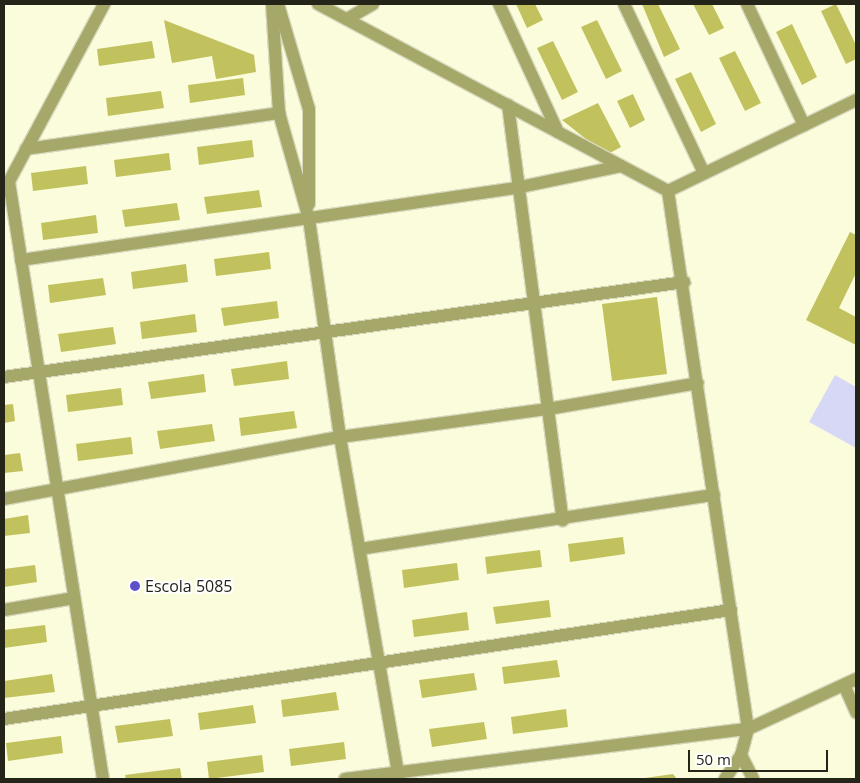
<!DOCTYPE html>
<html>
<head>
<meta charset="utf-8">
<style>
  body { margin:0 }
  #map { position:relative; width:860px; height:783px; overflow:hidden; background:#fafcdc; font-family:"Open Sans",sans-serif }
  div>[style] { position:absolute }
  .green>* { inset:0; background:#d7d8f6 }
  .building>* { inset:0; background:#c1c25e }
  .roads { filter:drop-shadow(1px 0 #d8d9bd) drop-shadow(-1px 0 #d8d9bd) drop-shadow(0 1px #d8d9bd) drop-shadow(0 -1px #d8d9bd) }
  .minor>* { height:12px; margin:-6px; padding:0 6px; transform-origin:6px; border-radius:6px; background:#a6a86a }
  .dots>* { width:14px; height:14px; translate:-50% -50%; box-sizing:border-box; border:2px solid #fff; border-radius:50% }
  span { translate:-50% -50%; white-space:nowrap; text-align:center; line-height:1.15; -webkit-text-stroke:4px #fff; paint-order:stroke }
  .poi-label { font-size:16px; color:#242418 }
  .left { translate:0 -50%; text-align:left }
  .frame { position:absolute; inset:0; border:5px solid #242418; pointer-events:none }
  .scale { position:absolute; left:688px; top:750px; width:140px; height:22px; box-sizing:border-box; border:2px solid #242418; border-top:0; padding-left:6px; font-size:15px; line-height:18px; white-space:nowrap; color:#242418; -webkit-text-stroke:4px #fff; paint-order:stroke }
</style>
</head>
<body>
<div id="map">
  <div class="green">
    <i style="clip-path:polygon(835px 375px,856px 387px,856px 448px,809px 422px)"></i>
  </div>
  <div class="building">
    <i style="clip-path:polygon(516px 4px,535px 4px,543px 20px,527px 28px)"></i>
    <i style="clip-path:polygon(642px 4px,658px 4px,680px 49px,664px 57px)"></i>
    <i style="clip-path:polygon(693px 4px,712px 4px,724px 28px,709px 35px)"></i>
    <i style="clip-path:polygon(836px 4px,856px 45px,856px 59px,846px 64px,821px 11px)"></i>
    <i style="clip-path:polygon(164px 20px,254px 55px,256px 72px,216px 79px,212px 56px,172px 63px)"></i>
    <i style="clip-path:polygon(597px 20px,622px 71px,606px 79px,581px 27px)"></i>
    <i style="clip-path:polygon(792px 24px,817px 77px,802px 85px,776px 32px)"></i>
    <i style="clip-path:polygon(152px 41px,155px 58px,99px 66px,97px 49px)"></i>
    <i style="clip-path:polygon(553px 41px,578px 92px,562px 100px,537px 48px)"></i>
    <i style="clip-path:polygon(735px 51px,761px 103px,745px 111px,719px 58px)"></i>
    <i style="clip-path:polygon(691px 72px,716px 124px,701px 132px,675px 79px)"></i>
    <i style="clip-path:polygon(243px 78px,245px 95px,190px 103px,188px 85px)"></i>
    <i style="clip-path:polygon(161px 91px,164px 108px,108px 116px,106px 98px)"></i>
    <i style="clip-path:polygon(633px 94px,645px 120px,630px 128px,617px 101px)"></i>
    <i style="clip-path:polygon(598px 103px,621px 147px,606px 155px,562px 120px)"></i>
    <i style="clip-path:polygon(252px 140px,254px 157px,199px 165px,197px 147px)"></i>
    <i style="clip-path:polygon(169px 153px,171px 170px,116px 177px,114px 160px)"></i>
    <i style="clip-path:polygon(86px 166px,88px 184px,33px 191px,31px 173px)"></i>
    <i style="clip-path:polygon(259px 190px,262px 207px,207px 214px,204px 197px)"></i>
    <i style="clip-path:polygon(177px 203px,180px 220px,125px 227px,122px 210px)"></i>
    <i style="clip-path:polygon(96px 215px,98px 233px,43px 240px,41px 223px)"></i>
    <i style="clip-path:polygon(850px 232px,856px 235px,856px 273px,839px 308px,856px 317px,856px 345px,806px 320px)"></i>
    <i style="clip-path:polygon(269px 252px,271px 269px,216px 276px,214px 259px)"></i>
    <i style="clip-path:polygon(186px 264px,188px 282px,133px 289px,131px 272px)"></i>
    <i style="clip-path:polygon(103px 278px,106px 295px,50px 303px,48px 285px)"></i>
    <i style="clip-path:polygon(657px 297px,667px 374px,612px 381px,602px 304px)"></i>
    <i style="clip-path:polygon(277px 301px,279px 318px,224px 326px,221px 308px)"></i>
    <i style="clip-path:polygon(195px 314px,197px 332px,142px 339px,140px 322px)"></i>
    <i style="clip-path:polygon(113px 327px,116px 344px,61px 352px,58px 334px)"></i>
    <i style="clip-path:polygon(287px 361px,289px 379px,234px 386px,231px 369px)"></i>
    <i style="clip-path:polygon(204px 374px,206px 392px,151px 399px,148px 382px)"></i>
    <i style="clip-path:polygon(121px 388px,123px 405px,68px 412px,66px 395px)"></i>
    <i style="clip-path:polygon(13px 404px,15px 421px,4px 423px,4px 405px)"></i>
    <i style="clip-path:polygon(294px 411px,297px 428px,241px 436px,239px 418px)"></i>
    <i style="clip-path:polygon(212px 424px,215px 441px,160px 449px,157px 431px)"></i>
    <i style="clip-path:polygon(131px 437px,133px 454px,78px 461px,76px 444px)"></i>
    <i style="clip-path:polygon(20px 453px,23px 471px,4px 473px,4px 455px)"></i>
    <i style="clip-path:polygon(28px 515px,30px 533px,4px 536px,4px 519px)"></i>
    <i style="clip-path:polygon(623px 537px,625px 554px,570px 562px,568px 544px)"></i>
    <i style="clip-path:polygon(540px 550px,542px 567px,487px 574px,485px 557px)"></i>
    <i style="clip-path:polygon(457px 563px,459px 580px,404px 588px,402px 570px)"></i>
    <i style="clip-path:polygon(35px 565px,37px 582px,4px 587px,4px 569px)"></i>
    <i style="clip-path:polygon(549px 600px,551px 617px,496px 624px,493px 607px)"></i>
    <i style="clip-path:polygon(467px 612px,469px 630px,414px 637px,412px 620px)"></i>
    <i style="clip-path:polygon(45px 625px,47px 642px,4px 648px,4px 630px)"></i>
    <i style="clip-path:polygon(557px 660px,560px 677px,504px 684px,502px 667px)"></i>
    <i style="clip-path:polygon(474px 673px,477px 690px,422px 698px,419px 680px)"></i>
    <i style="clip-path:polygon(52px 674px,55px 692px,4px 698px,4px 681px)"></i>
    <i style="clip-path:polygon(336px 692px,339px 710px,283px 717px,281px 700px)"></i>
    <i style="clip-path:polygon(253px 705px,256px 723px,200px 730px,198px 713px)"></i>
    <i style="clip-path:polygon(566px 709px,568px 727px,513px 734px,511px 717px)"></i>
    <i style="clip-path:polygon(170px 719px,173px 736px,118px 743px,115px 726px)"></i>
    <i style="clip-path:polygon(484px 722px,487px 739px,432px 747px,429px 729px)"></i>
    <i style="clip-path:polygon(61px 736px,63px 753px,8px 761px,6px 743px)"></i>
    <i style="clip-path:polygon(344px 742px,346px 759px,291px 766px,289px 749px)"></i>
    <i style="clip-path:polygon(262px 755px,264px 772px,209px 779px,207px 762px)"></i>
    <i style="clip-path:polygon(180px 768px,182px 779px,126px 779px,125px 775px)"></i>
    <i style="clip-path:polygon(673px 774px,677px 779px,645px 779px,645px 778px)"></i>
  </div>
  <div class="roads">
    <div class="minor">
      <i style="left:272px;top:4px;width:109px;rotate:86.3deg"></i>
      <i style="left:279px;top:113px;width:110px;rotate:74.2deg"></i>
      <i style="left:309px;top:219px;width:220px;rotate:81.9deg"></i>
      <i style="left:340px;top:437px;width:347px;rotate:80.2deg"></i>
      <i style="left:278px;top:4px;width:109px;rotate:73.6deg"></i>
      <i style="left:309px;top:109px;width:95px;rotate:90deg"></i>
      <i style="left:318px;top:4px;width:397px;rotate:28.1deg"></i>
      <i style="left:499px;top:4px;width:141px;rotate:65.3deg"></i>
      <i style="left:624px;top:4px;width:185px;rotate:64.7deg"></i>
      <i style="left:747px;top:4px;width:134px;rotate:64.8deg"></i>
      <i style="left:347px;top:19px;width:30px;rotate:-30deg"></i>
      <i style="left:508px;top:105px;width:419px;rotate:82.5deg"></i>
      <i style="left:26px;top:149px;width:256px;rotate:-8.1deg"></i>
      <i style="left:9px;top:182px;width:604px;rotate:81.05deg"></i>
      <i style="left:5px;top:189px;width:210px;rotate:-61.8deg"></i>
      <i style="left:668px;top:191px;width:544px;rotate:81.54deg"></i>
      <i style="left:748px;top:729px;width:27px;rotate:105deg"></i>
      <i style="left:741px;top:755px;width:29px;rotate:124deg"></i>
      <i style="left:668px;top:191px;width:209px;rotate:-25.8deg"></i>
      <i style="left:21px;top:260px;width:500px;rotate:-8.28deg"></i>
      <i style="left:516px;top:188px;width:107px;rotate:-11.8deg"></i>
      <i style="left:4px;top:377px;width:687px;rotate:-7.95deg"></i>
      <i style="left:4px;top:499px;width:342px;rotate:-10.5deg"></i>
      <i style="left:340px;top:437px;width:210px;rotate:-7.7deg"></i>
      <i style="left:548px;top:409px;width:152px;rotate:-9.8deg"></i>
      <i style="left:360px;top:549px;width:358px;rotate:-8.7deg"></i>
      <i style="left:4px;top:610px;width:71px;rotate:-9.7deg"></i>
      <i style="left:844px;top:685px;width:30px;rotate:66deg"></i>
      <i style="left:4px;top:719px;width:735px;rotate:-8.53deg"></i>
      <i style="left:741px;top:755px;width:27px;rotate:63deg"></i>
      <i style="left:345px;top:779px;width:406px;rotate:-7.1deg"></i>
      <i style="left:748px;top:729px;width:119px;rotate:-24.8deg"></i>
    </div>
  </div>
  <div class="dots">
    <i style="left:135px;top:586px;background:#5e50c9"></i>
  </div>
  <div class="poi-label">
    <span class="left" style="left:145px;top:586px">Escola 5085</span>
  </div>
  <div class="frame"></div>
  <div class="scale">50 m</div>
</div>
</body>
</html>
